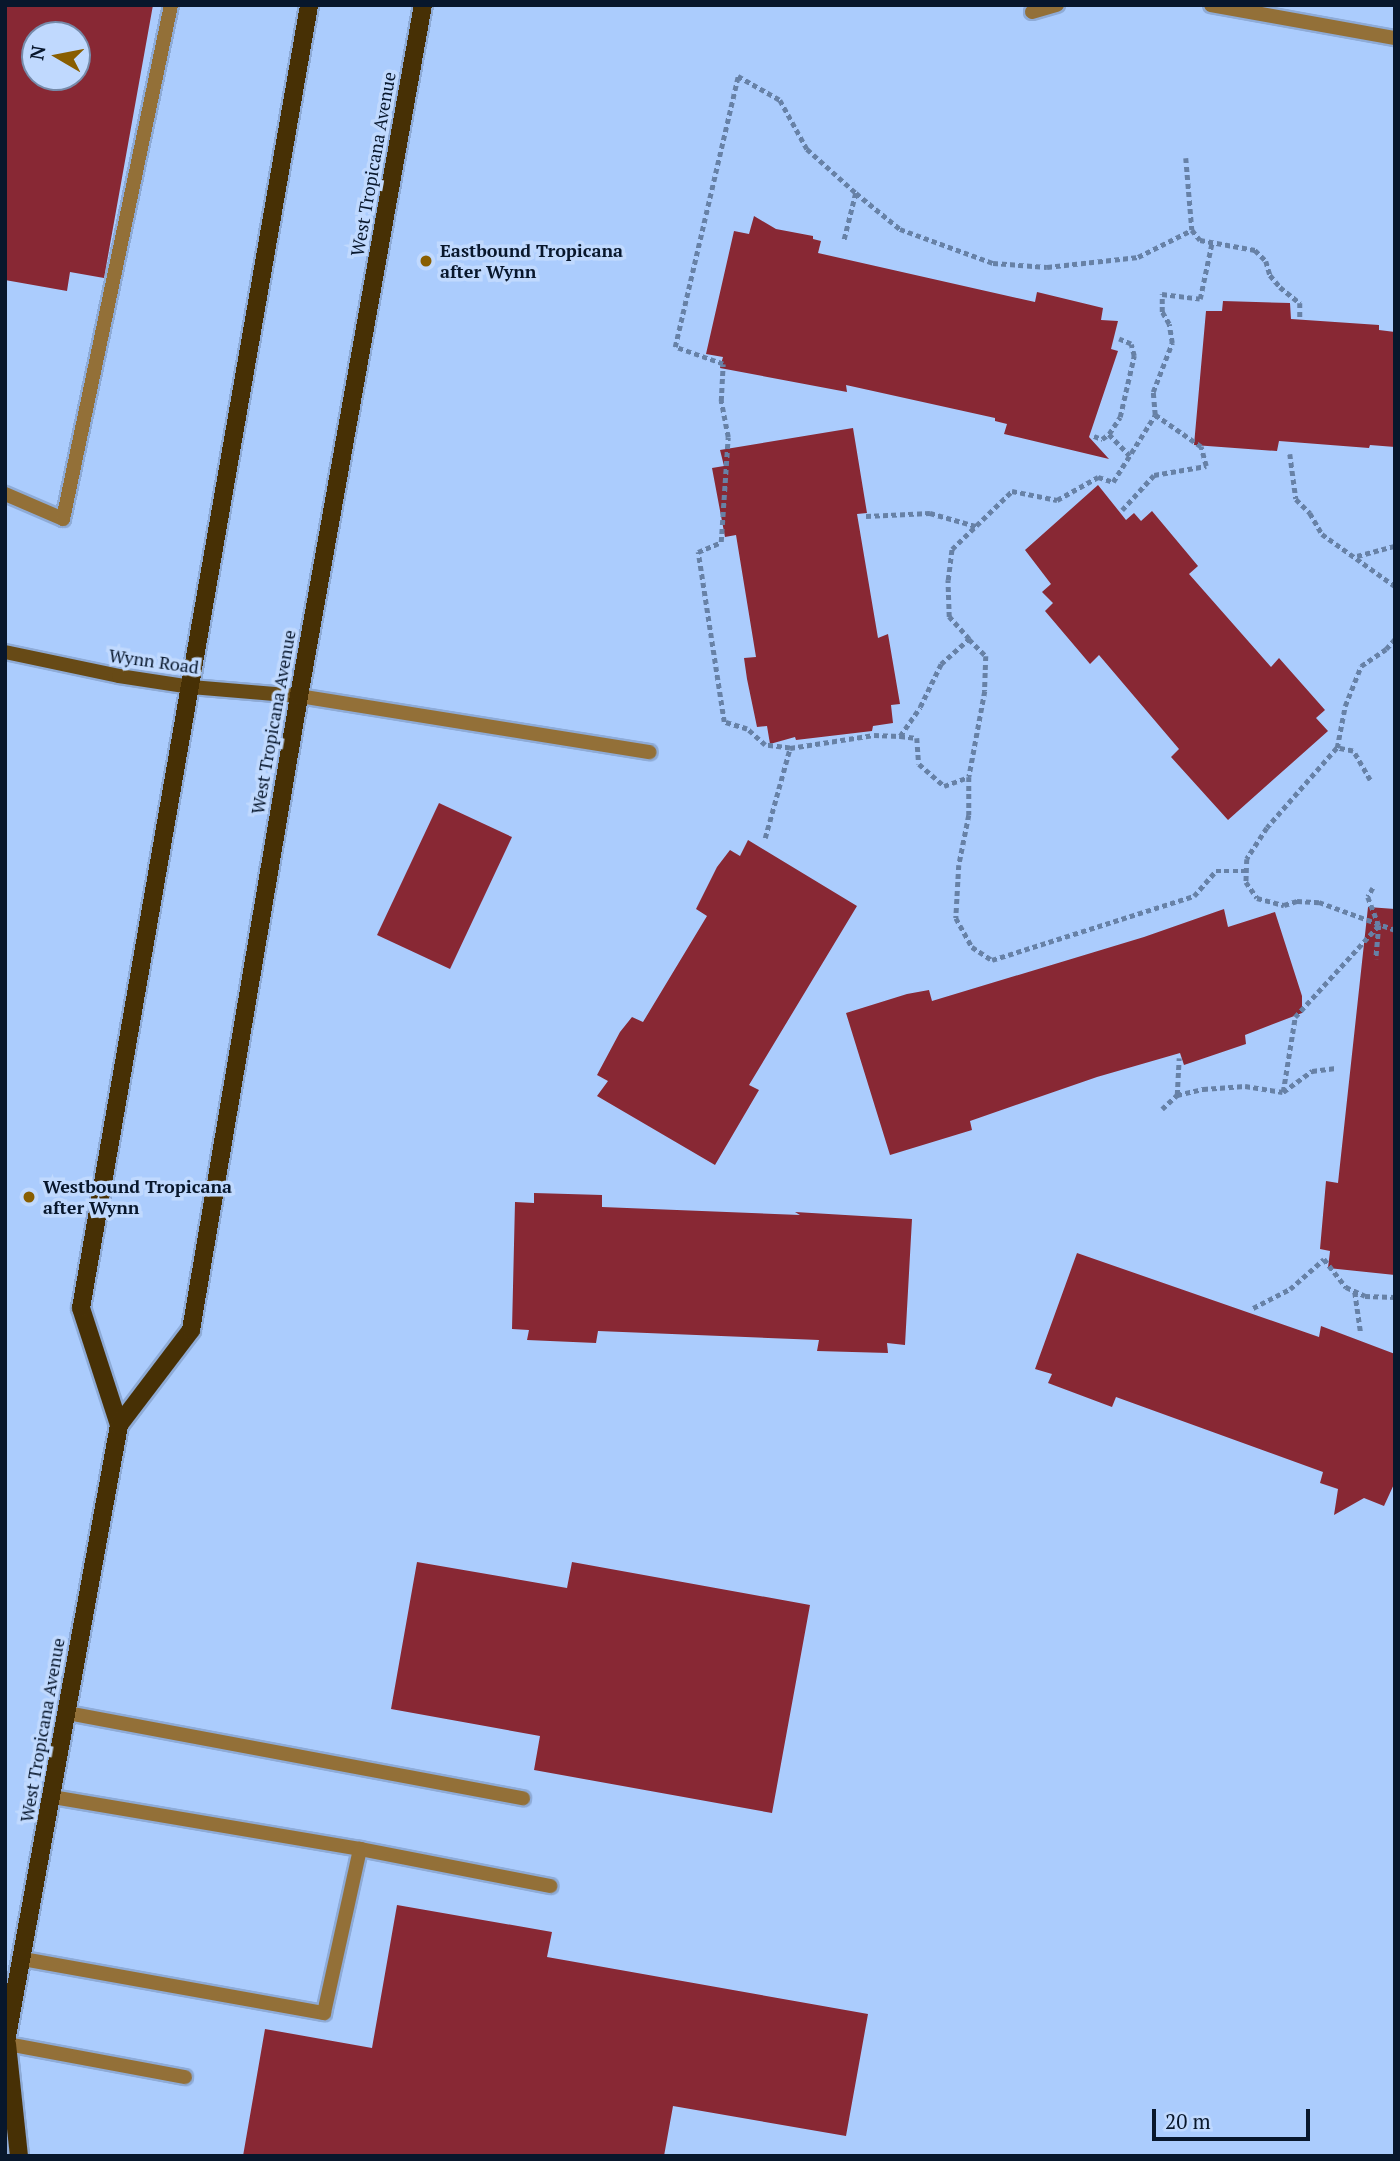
<!DOCTYPE html>
<html>
<head>
<meta charset="utf-8">
<style>
  body { margin:0 }
  #map { position:relative; width:1400px; height:2161px; overflow:hidden; background:#abccfd; font-family:"PT Serif",serif }
  div>[style] { position:absolute }
  .building>* { inset:0; background:#882834 }
  .path>* { height:4.5px; margin-top:-2.25px; transform-origin:0; background:repeating-linear-gradient(90deg,#6781a6 0 5px,transparent 0 8.5px) }
  .roads { filter:drop-shadow(2px 0 #8eabd7) drop-shadow(-2px 0 #8eabd7) drop-shadow(0 2px #8eabd7) drop-shadow(0 -2px #8eabd7) }
  .lane>* { height:14px; margin:-7px; padding:0 7px; transform-origin:7px; border-radius:7px; background:#937038 }
  .street>* { height:14px; margin:-7px; padding:0 7px; transform-origin:7px; border-radius:7px; background:#937038 }
  .secondary>* { height:14px; margin:-7px; padding:0 7px; transform-origin:7px; border-radius:7px; background:#674a16 }
  .primary>* { height:18px; margin:-9px; padding:0 9px; transform-origin:9px; border-radius:9px; background:#473005 }
  .dots>* { width:19px; height:19px; translate:-50% -50%; box-sizing:border-box; border:4px solid #c0d9fe; border-radius:50% }
  span { translate:-50% -50%; white-space:nowrap; text-align:center; line-height:1.15; -webkit-text-stroke:7px #c0d9fe; paint-order:stroke }
  .street-label { font-size:18px; color:#08172c }
  .poi-label { font-size:18px; color:#08172c; font-weight:700 }
  .left { translate:0 -50%; text-align:left }
  .frame { position:absolute; inset:0; border:7px solid #08172c; pointer-events:none }
  .north { position:absolute; left:21px; top:21px; width:70px; height:70px; box-sizing:border-box; background:#c0d9fe; border:2px solid #768baa; border-radius:50%; rotate:280deg; font-size:19px; font-weight:700; line-height:28px; text-align:center; color:#08172c }
  .north::after { content:''; display:block; margin:auto; width:24px; height:32px; background:#895e00; clip-path:polygon(50% 0,100% 100%,50% 72%,0 100%) }
  .scale { position:absolute; left:1152px; top:2109px; width:158px; height:32px; box-sizing:border-box; border:4px solid #08172c; border-top:0; padding-left:9px; font-size:21px; line-height:24px; white-space:nowrap; color:#08172c; -webkit-text-stroke:5px #c0d9fe; paint-order:stroke }
</style>
</head>
<body>
<div id="map">
  <div class="building">
    <i style="clip-path:polygon(evenodd,5px 5px,153px 5px,104px 278px,70px 272px,67px 291px,5px 280px,5px 5px,35px 35px,77px 35px,77px 77px,35px 77px,35px 35px)"></i>
    <i style="clip-path:polygon(754px 216px,776px 229px,813px 236px,813px 239px,821px 241px,818px 253px,1035px 302px,1037px 292px,1103px 308px,1101px 320px,1118px 321px,1111px 349px,1118px 351px,1089px 437px,1109px 459px,1004px 434px,1007px 424px,995px 421px,995px 418px,846px 385px,847px 392px,720px 368px,723px 357px,706px 354px,734px 231px,749px 234px)"></i>
    <i style="clip-path:polygon(1223px 301px,1290px 303px,1291px 319px,1379px 325px,1379px 330px,1395px 332px,1395px 447px,1370px 445px,1369px 448px,1279px 441px,1277px 451px,1194px 445px,1206px 311px,1222px 311px)"></i>
    <i style="clip-path:polygon(853px 428px,867px 513px,857px 514px,878px 638px,888px 634px,900px 704px,891px 705px,893px 723px,873px 726px,872px 731px,796px 740px,795px 737px,770px 744px,767px 726px,757px 727px,747px 679px,744px 658px,756px 657px,736px 535px,725px 537px,712px 468px,724px 466px,720px 450px)"></i>
    <i style="clip-path:polygon(1098px 485px,1126px 520px,1134px 513px,1141px 521px,1152px 511px,1198px 566px,1189px 574px,1271px 667px,1279px 658px,1325px 710px,1316px 718px,1328px 731px,1228px 820px,1171px 757px,1179px 749px,1099px 655px,1090px 664px,1045px 611px,1053px 603px,1042px 592px,1051px 584px,1025px 550px)"></i>
    <i style="clip-path:polygon(439px 803px,512px 837px,450px 969px,377px 935px)"></i>
    <i style="clip-path:polygon(748px 840px,857px 906px,749px 1085px,759px 1090px,715px 1165px,597px 1096px,608px 1081px,597px 1075px,620px 1032px,632px 1017px,643px 1022px,707px 916px,696px 909px,717px 867px,730px 850px,740px 856px)"></i>
    <i style="clip-path:polygon(1368px 907px,1395px 909px,1395px 1275px,1328px 1268px,1330px 1251px,1320px 1249px,1326px 1181px,1338px 1183px)"></i>
    <i style="clip-path:polygon(1224px 909px,1228px 927px,1275px 912px,1302px 996px,1302px 1013px,1245px 1035px,1246px 1044px,1184px 1065px,1180px 1053px,1097px 1077px,970px 1121px,972px 1130px,890px 1155px,846px 1013px,907px 994px,929px 990px,932px 1001px,1144px 937px)"></i>
    <i style="clip-path:polygon(534px 1193px,602px 1195px,602px 1207px,800px 1215px,795px 1212px,912px 1219px,905px 1345px,887px 1343px,888px 1353px,817px 1351px,819px 1340px,598px 1331px,596px 1343px,527px 1340px,529px 1330px,512px 1329px,515px 1202px,534px 1203px)"></i>
    <i style="clip-path:polygon(1077px 1253px,1319px 1337px,1321px 1326px,1395px 1354px,1395px 1482px,1384px 1506px,1364px 1498px,1334px 1515px,1338px 1489px,1320px 1483px,1323px 1472px,1116px 1397px,1112px 1407px,1048px 1383px,1052px 1374px,1035px 1369px)"></i>
    <i style="clip-path:polygon(417px 1562px,567px 1588px,572px 1562px,810px 1605px,772px 1813px,534px 1770px,540px 1736px,391px 1709px)"></i>
    <i style="clip-path:polygon(397px 1905px,552px 1932px,547px 1957px,868px 2014px,846px 2136px,673px 2106px,664px 2156px,243px 2156px,265px 2029px,372px 2048px)"></i>
  </div>
  <div class="path">
    <i style="left:1186px;top:158px;width:72px;rotate:85.2deg"></i>
    <i style="left:1192px;top:230px;width:13px;rotate:51deg"></i>
    <i style="left:1200px;top:240px;width:56px;rotate:10.3deg"></i>
    <i style="left:1255px;top:250px;width:16px;rotate:45deg"></i>
    <i style="left:1266px;top:261px;width:15px;rotate:74deg"></i>
    <i style="left:1270px;top:275px;width:16px;rotate:50deg"></i>
    <i style="left:1280px;top:287px;width:26px;rotate:39deg"></i>
    <i style="left:1300px;top:303px;width:16px;rotate:90deg"></i>
    <i style="left:856px;top:193px;width:57px;rotate:39.3deg"></i>
    <i style="left:900px;top:229px;width:99px;rotate:20.1deg"></i>
    <i style="left:993px;top:263px;width:54px;rotate:4.2deg"></i>
    <i style="left:1047px;top:267px;width:92px;rotate:-6.3deg"></i>
    <i style="left:1138px;top:257px;width:60px;rotate:-26.6deg"></i>
    <i style="left:1109px;top:434px;width:20px;rotate:-57deg"></i>
    <i style="left:1120px;top:417px;width:63px;rotate:-77.1deg"></i>
    <i style="left:1134px;top:356px;width:12px;rotate:-104deg"></i>
    <i style="left:1131px;top:344px;width:13px;rotate:-157deg"></i>
    <i style="left:1094px;top:436px;width:9px;rotate:21deg"></i>
    <i style="left:1102px;top:439px;width:9px;rotate:-36deg"></i>
    <i style="left:1109px;top:434px;width:30px;rotate:46deg"></i>
    <i style="left:1290px;top:454px;width:45px;rotate:82.4deg"></i>
    <i style="left:1296px;top:499px;width:20px;rotate:45deg"></i>
    <i style="left:1310px;top:513px;width:24px;rotate:60deg"></i>
    <i style="left:1322px;top:534px;width:90px;rotate:35.5deg"></i>
    <i style="left:1122px;top:510px;width:47px;rotate:-47.6deg"></i>
    <i style="left:1154px;top:475px;width:53px;rotate:-9.8deg"></i>
    <i style="left:1206px;top:466px;width:20px;rotate:-105deg"></i>
    <i style="left:1201px;top:447px;width:56px;rotate:-145.2deg"></i>
    <i style="left:1155px;top:415px;width:23px;rotate:-95deg"></i>
    <i style="left:1153px;top:392px;width:53px;rotate:-68.8deg"></i>
    <i style="left:1172px;top:343px;width:19px;rotate:-99deg"></i>
    <i style="left:1169px;top:324px;width:14px;rotate:-120deg"></i>
    <i style="left:1162px;top:312px;width:18px;rotate:-90deg"></i>
    <i style="left:1162px;top:294px;width:38px;rotate:7deg"></i>
    <i style="left:1200px;top:299px;width:58px;rotate:-78.1deg"></i>
    <i style="left:866px;top:516px;width:64px;rotate:-2.7deg"></i>
    <i style="left:930px;top:513px;width:48px;rotate:15.8deg"></i>
    <i style="left:1357px;top:556px;width:39px;rotate:-15deg"></i>
    <i style="left:969px;top:639px;width:30px;rotate:-132deg"></i>
    <i style="left:949px;top:617px;width:37px;rotate:-92deg"></i>
    <i style="left:948px;top:580px;width:31px;rotate:-83deg"></i>
    <i style="left:952px;top:549px;width:83px;rotate:-44deg"></i>
    <i style="left:1012px;top:491px;width:46px;rotate:11.3deg"></i>
    <i style="left:1057px;top:500px;width:47px;rotate:-29.3deg"></i>
    <i style="left:1098px;top:477px;width:16px;rotate:18deg"></i>
    <i style="left:1113px;top:482px;width:79px;rotate:-57.9deg"></i>
    <i style="left:900px;top:736px;width:17px;rotate:7deg"></i>
    <i style="left:917px;top:738px;width:26px;rotate:86deg"></i>
    <i style="left:919px;top:764px;width:33px;rotate:41deg"></i>
    <i style="left:944px;top:786px;width:27px;rotate:-20deg"></i>
    <i style="left:790px;top:748px;width:25px;rotate:-173deg"></i>
    <i style="left:765px;top:745px;width:24px;rotate:-138deg"></i>
    <i style="left:747px;top:729px;width:24px;rotate:-163deg"></i>
    <i style="left:724px;top:722px;width:172px;rotate:-98.7deg"></i>
    <i style="left:698px;top:552px;width:25px;rotate:-23deg"></i>
    <i style="left:721px;top:542px;width:105px;rotate:-86.2deg"></i>
    <i style="left:728px;top:437px;width:37px;rotate:-101deg"></i>
    <i style="left:721px;top:401px;width:37px;rotate:-87deg"></i>
    <i style="left:723px;top:364px;width:51px;rotate:-160.5deg"></i>
    <i style="left:675px;top:347px;width:278px;rotate:-76.9deg"></i>
    <i style="left:738px;top:76px;width:48px;rotate:29.7deg"></i>
    <i style="left:780px;top:100px;width:56px;rotate:61.1deg"></i>
    <i style="left:807px;top:149px;width:66px;rotate:41.9deg"></i>
    <i style="left:856px;top:193px;width:49px;rotate:104deg"></i>
    <i style="left:1337px;top:748px;width:43px;rotate:-79.2deg"></i>
    <i style="left:1345px;top:706px;width:43px;rotate:-68.2deg"></i>
    <i style="left:1361px;top:666px;width:30px;rotate:-34deg"></i>
    <i style="left:1386px;top:649px;width:13px;rotate:-48deg"></i>
    <i style="left:1370px;top:780px;width:34px;rotate:-120deg"></i>
    <i style="left:1353px;top:751px;width:16px;rotate:-169deg"></i>
    <i style="left:1337px;top:748px;width:106px;rotate:131.2deg"></i>
    <i style="left:1267px;top:828px;width:37px;rotate:123deg"></i>
    <i style="left:1247px;top:859px;width:23px;rotate:92deg"></i>
    <i style="left:1246px;top:882px;width:19px;rotate:55deg"></i>
    <i style="left:1257px;top:898px;width:28px;rotate:15deg"></i>
    <i style="left:1284px;top:905px;width:14px;rotate:-17deg"></i>
    <i style="left:1297px;top:901px;width:22px;rotate:3deg"></i>
    <i style="left:1319px;top:902px;width:81px;rotate:20.2deg"></i>
    <i style="left:765px;top:838px;width:93px;rotate:-74.5deg"></i>
    <i style="left:790px;top:748px;width:85px;rotate:-8.8deg"></i>
    <i style="left:874px;top:735px;width:26px;rotate:2deg"></i>
    <i style="left:900px;top:736px;width:35px;rotate:-55deg"></i>
    <i style="left:920px;top:707px;width:48px;rotate:-64deg"></i>
    <i style="left:941px;top:664px;width:38px;rotate:-42deg"></i>
    <i style="left:969px;top:639px;width:24px;rotate:45deg"></i>
    <i style="left:986px;top:656px;width:35px;rotate:92deg"></i>
    <i style="left:985px;top:691px;width:87px;rotate:100.5deg"></i>
    <i style="left:969px;top:777px;width:38px;rotate:90deg"></i>
    <i style="left:969px;top:815px;width:51px;rotate:101.3deg"></i>
    <i style="left:959px;top:865px;width:53px;rotate:93.2deg"></i>
    <i style="left:956px;top:918px;width:33px;rotate:61deg"></i>
    <i style="left:972px;top:947px;width:24px;rotate:33deg"></i>
    <i style="left:992px;top:960px;width:212px;rotate:-17.6deg"></i>
    <i style="left:1194px;top:896px;width:33px;rotate:-49deg"></i>
    <i style="left:1216px;top:871px;width:31px"></i>
    <i style="left:1373px;top:888px;width:10px;rotate:119deg"></i>
    <i style="left:1368px;top:897px;width:30px;rotate:69deg"></i>
    <i style="left:1379px;top:925px;width:34px;rotate:95deg"></i>
    <i style="left:1283px;top:1092px;width:76px;rotate:-80.9deg"></i>
    <i style="left:1295px;top:1017px;width:125px;rotate:-47.6deg"></i>
    <i style="left:1177px;top:1095px;width:37px;rotate:-87deg"></i>
    <i style="left:1162px;top:1109px;width:21px;rotate:-43deg"></i>
    <i style="left:1177px;top:1095px;width:27px;rotate:-13deg"></i>
    <i style="left:1203px;top:1089px;width:42px;rotate:-4.1deg"></i>
    <i style="left:1245px;top:1086px;width:38px;rotate:9deg"></i>
    <i style="left:1283px;top:1092px;width:36px;rotate:-36deg"></i>
    <i style="left:1312px;top:1071px;width:24px;rotate:-7deg"></i>
    <i style="left:1355px;top:1292px;width:42px;rotate:81.9deg"></i>
    <i style="left:1253px;top:1308px;width:42px;rotate:-27.2deg"></i>
    <i style="left:1290px;top:1289px;width:45px;rotate:-41.4deg"></i>
    <i style="left:1324px;top:1259px;width:36px;rotate:52deg"></i>
    <i style="left:1346px;top:1287px;width:21px;rotate:25deg"></i>
    <i style="left:1365px;top:1296px;width:30px;rotate:2deg"></i>
  </div>
  <div class="roads">
    <div class="lane">
      <i style="left:5px;top:494px;width:63px;rotate:23.3deg"></i>
      <i style="left:63px;top:519px;width:525px;rotate:-78.13deg"></i>
      <i style="left:299px;top:696px;width:355px;rotate:9.1deg"></i>
      <i style="left:67px;top:1713px;width:464px;rotate:10.6deg"></i>
      <i style="left:360px;top:1849px;width:194px;rotate:11deg"></i>
      <i style="left:23px;top:1959px;width:306px;rotate:10.2deg"></i>
      <i style="left:324px;top:2013px;width:168px;rotate:-77.6deg"></i>
      <i style="left:360px;top:1849px;width:313px;rotate:-170.4deg"></i>
      <i style="left:7px;top:2044px;width:181px;rotate:10.5deg"></i>
    </div>
    <div class="street">
      <i style="left:1211px;top:5px;width:187px;rotate:10.2deg"></i>
      <i style="left:1032px;top:12px;width:26px;rotate:-16deg"></i>
    </div>
    <div class="secondary">
      <i style="left:5px;top:652px;width:116px;rotate:11.9deg"></i>
      <i style="left:119px;top:676px;width:73px;rotate:8.7deg"></i>
      <i style="left:191px;top:687px;width:108px;rotate:4.8deg"></i>
    </div>
    <div class="primary">
      <i style="left:119px;top:1425px;width:123px;rotate:-108deg"></i>
      <i style="left:81px;top:1308px;width:1323px;rotate:-80.07deg"></i>
      <i style="left:7px;top:2044px;width:113px;rotate:83.9deg"></i>
      <i style="left:5px;top:2047px;width:632px;rotate:-79.61deg"></i>
      <i style="left:119px;top:1425px;width:119px;rotate:-52.8deg"></i>
      <i style="left:191px;top:1330px;width:643px;rotate:-80.33deg"></i>
      <i style="left:299px;top:696px;width:702px;rotate:-79.83deg"></i>
    </div>
  </div>
  <div class="dots">
    <i style="left:426px;top:261px;background:#895e00"></i>
    <i style="left:29px;top:1197px;background:#895e00"></i>
  </div>
  <div class="street-label">
    <span style="left:373px;top:164px;rotate:-80deg">West Tropicana Avenue</span>
    <span style="left:154px;top:661px;rotate:8deg">Wynn Road</span>
    <span style="left:273px;top:722px;rotate:-80deg">West Tropicana Avenue</span>
    <span style="left:42px;top:1730px;rotate:-80deg">West Tropicana Avenue</span>
  </div>
  <div class="poi-label">
    <span class="left" style="left:440px;top:261px">Eastbound Tropicana<br>after Wynn</span>
    <span class="left" style="left:43px;top:1197px">Westbound Tropicana<br>after Wynn</span>
  </div>
  <div class="frame"></div>
  <div class="north">N</div>
  <div class="scale">20 m</div>
</div>
</body>
</html>
